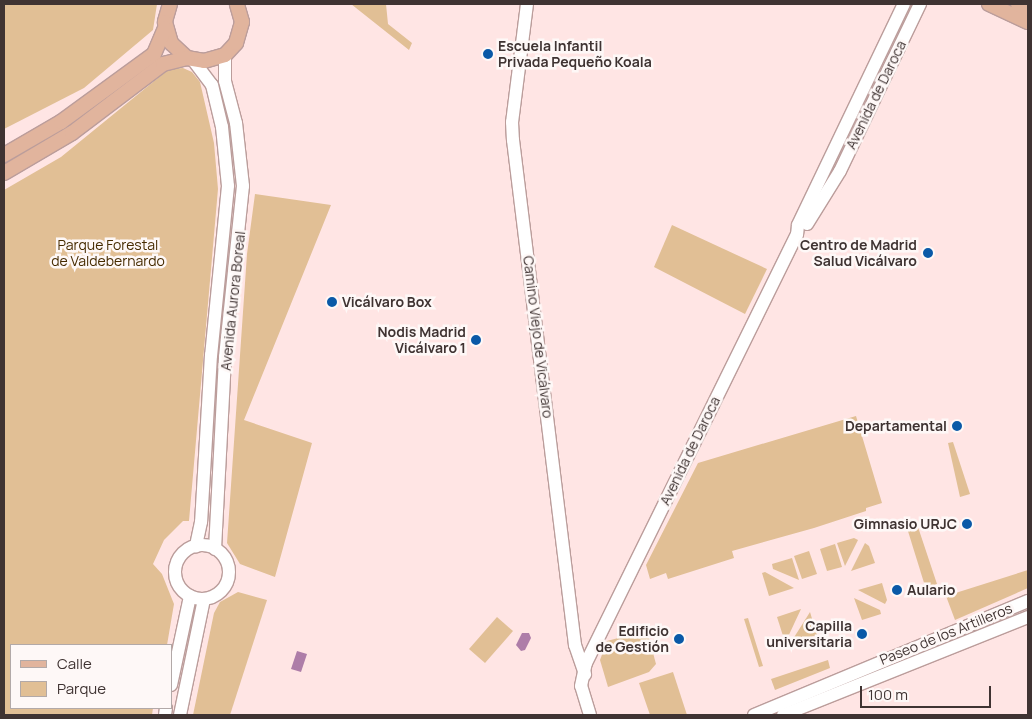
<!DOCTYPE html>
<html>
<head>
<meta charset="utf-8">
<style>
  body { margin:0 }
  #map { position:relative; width:1032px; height:719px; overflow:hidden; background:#ffe5e4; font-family:Manrope,sans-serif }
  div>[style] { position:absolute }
  .green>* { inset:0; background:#e1bf95 }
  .water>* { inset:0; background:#ae7da8 }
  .roads { filter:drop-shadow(1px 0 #bb9d9b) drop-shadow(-1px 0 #bb9d9b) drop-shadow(0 1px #bb9d9b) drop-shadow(0 -1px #bb9d9b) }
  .secondary>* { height:12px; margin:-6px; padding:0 6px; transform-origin:6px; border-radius:6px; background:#fff }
  .secondary>.ring { margin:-6px; padding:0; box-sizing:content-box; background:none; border:12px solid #fff; border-radius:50% }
  .primary>* { height:14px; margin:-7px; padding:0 7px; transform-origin:7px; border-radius:7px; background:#e1b49d }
  .dots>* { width:14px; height:14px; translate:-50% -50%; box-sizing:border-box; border:2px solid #fef8f7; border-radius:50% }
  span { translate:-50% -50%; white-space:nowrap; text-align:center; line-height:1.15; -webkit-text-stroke:5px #fef8f7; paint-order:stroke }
  .poi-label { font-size:14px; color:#3f3332; font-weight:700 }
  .left { translate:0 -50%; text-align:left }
  .right { translate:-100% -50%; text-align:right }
  .street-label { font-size:14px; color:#3f3332 }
  .park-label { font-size:14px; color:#462b00 }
  .frame { position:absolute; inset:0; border:5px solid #3f3332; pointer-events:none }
  .legend { position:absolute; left:10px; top:644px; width:162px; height:65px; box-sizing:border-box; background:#fef8f7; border:1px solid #b2a9a8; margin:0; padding:6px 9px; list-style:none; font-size:15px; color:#3f3332 }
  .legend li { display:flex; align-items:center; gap:10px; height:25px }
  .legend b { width:25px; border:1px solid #b2a9a8 }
  .scale { position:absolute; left:860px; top:686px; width:131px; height:22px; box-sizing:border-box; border:2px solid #3f3332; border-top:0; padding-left:6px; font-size:15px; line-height:18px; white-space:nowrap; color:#3f3332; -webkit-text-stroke:4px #fef8f7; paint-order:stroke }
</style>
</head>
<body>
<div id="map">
  <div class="green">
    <i style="clip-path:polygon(4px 4px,157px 4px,153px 30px,84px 88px,4px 129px)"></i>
    <i style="clip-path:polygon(351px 4px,386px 4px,388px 24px,412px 43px,409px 50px)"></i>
    <i style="clip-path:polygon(183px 68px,192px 72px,200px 82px,214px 143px,218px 189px,189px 521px,183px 521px,164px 540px,153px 564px,162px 574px,174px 604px,167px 645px,11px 645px,11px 708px,153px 708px,152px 715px,4px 715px,4px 190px,61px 157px,169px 69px)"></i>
    <i style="clip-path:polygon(255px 194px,331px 205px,244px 420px,312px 443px,275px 577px,240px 564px,227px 543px,247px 254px)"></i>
    <i style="clip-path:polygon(672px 225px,767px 269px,745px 314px,654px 267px)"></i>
    <i style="clip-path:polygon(856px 416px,882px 503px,866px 508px,866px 511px,814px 528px,732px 551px,734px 558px,668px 579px,666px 573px,650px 579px,646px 565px,698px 463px)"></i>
    <i style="clip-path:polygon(953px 442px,970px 494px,960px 497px,948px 443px)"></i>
    <i style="clip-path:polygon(917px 524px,937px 584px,928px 587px,925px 586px,907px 528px)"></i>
    <i style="clip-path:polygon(854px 538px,858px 540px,845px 566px,837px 543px)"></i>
    <i style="clip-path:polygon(865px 543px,869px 546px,875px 563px,851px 571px)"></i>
    <i style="clip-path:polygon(835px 544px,842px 567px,827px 571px,820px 549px)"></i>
    <i style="clip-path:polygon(809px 551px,817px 574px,802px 579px,794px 556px)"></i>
    <i style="clip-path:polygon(792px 558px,799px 580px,773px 569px,772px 564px)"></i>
    <i style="clip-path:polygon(1028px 570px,1028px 588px,955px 620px,946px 596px)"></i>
    <i style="clip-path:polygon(765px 572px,794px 588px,769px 596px,762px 573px)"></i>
    <i style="clip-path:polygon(882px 583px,887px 600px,885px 604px,858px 590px)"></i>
    <i style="clip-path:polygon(238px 592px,267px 600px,230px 715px,193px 715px,214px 613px,220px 602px)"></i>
    <i style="clip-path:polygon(854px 598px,880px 610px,881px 614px,862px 620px)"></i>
    <i style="clip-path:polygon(801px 609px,787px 639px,784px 639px,777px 617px)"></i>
    <i style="clip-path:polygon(810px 612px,817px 635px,794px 642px,793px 639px)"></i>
    <i style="clip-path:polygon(497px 617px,513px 631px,485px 663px,469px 649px)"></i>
    <i style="clip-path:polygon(748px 618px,763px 666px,759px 667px,744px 619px)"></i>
    <i style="clip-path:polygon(637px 633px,649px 638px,656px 664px,649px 672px,608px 687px,600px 660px,607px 641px)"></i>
    <i style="clip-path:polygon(828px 660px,830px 668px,775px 690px,771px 679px)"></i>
    <i style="clip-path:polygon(673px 672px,687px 715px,650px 715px,639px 683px)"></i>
  </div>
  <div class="water">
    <i style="clip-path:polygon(522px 633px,529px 633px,531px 638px,525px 650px,521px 651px,516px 645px)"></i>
    <i style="clip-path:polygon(297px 651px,307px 654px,301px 672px,291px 669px)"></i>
  </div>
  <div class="roads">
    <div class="secondary">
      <i style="left:527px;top:4px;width:119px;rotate:97.2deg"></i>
      <i style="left:512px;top:122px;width:18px;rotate:87deg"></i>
      <i style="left:513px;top:140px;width:509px;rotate:83deg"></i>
      <i style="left:575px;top:645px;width:31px;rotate:71deg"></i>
      <i style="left:193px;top:60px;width:31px;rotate:53deg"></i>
      <i style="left:212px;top:85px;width:43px;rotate:76.6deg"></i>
      <i style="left:222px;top:127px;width:59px;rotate:84.2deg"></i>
      <i style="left:228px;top:186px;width:170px;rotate:95.7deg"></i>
      <i style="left:211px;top:355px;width:167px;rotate:93.4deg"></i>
      <i style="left:201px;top:522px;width:25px;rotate:102deg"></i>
      <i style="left:807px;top:224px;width:62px;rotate:-58.1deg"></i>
      <i style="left:840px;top:171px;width:185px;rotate:-64.4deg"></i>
      <i class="ring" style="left:175px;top:545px;width:42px;height:42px"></i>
      <i style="left:215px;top:549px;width:192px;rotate:-87deg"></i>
      <i style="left:225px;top:357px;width:172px;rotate:-84deg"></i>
      <i style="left:243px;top:186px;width:63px;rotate:-96.3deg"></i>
      <i style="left:236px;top:123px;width:43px;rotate:-104.7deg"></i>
      <i style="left:225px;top:81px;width:26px;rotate:-90deg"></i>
      <i style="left:171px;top:685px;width:91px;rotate:-77.9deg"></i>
      <i style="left:165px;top:715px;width:7px;rotate:-82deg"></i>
      <i style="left:180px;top:715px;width:118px;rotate:-78.3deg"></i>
      <i style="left:590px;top:715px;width:30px;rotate:-107deg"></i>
      <i style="left:581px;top:686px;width:24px;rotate:-78deg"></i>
      <i style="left:586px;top:663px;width:477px;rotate:-63.8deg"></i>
      <i style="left:797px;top:235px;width:10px;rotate:-84deg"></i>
      <i style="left:798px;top:225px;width:245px;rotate:-64.4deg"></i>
      <i style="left:754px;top:715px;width:297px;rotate:-22.6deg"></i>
      <i style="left:783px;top:715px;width:264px;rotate:-21.8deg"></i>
    </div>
    <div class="primary">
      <i style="left:170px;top:4px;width:19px;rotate:106deg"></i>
      <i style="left:165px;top:22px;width:22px;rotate:74deg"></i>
      <i style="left:171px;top:43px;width:22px;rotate:43deg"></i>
      <i style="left:187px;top:58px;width:17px;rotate:10deg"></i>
      <i style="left:204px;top:61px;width:22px;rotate:-16deg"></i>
      <i style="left:225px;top:55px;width:16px;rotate:-47deg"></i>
      <i style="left:236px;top:43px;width:22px;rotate:-74deg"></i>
      <i style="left:242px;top:22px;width:19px;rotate:-106deg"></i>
      <i style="left:989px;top:4px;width:43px;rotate:24.8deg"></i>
      <i style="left:1018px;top:4px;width:11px;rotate:27deg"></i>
      <i style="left:4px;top:155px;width:66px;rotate:-30.1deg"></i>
      <i style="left:61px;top:122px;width:115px;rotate:-36.2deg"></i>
      <i style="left:154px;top:54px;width:28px;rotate:-67deg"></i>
      <i style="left:4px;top:173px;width:79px;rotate:-30.5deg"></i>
      <i style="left:72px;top:133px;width:114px;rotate:-37.2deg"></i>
      <i style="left:163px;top:64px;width:25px;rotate:-14deg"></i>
    </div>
  </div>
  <div class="dots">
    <i style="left:488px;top:54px;background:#0a59a7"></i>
    <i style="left:928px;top:253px;background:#0a59a7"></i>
    <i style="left:332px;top:302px;background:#0a59a7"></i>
    <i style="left:476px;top:340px;background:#0a59a7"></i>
    <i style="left:957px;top:426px;background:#0a59a7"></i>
    <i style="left:967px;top:524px;background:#0a59a7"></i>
    <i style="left:897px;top:590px;background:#0a59a7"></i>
    <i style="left:862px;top:634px;background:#0a59a7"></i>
    <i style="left:679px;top:639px;background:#0a59a7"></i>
  </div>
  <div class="poi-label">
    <span class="left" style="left:498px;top:54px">Escuela Infantil<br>Privada Pequeño Koala</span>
    <span class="right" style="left:917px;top:253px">Centro de Madrid<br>Salud Vicálvaro</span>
    <span class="left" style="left:342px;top:302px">Vicálvaro Box</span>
    <span class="right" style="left:466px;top:340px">Nodis Madrid<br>Vicálvaro 1</span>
    <span class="right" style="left:947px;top:426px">Departamental</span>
    <span class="right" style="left:957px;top:524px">Gimnasio URJC</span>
    <span class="left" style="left:907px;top:590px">Aulario</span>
    <span class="right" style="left:852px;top:634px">Capilla<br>universitaria</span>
    <span class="right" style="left:669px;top:639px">Edificio<br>de Gestión</span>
  </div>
  <div class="street-label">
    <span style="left:876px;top:95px;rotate:-64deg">Avenida de Daroca</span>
    <span style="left:233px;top:301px;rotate:-84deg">Avenida Aurora Boreal</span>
    <span style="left:538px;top:337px;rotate:83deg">Camino Viejo de Vicálvaro</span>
    <span style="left:690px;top:451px;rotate:-64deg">Avenida de Daroca</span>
    <span style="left:946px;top:634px;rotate:-22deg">Paseo de los Artilleros</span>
  </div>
  <div class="park-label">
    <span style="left:108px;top:253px">Parque Forestal<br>de Valdebernardo</span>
  </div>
  <div class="frame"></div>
  <ul class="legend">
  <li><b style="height:6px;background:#e1b49d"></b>Calle</li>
  <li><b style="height:14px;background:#e1bf95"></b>Parque</li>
  </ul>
  <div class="scale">100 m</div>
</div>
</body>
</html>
